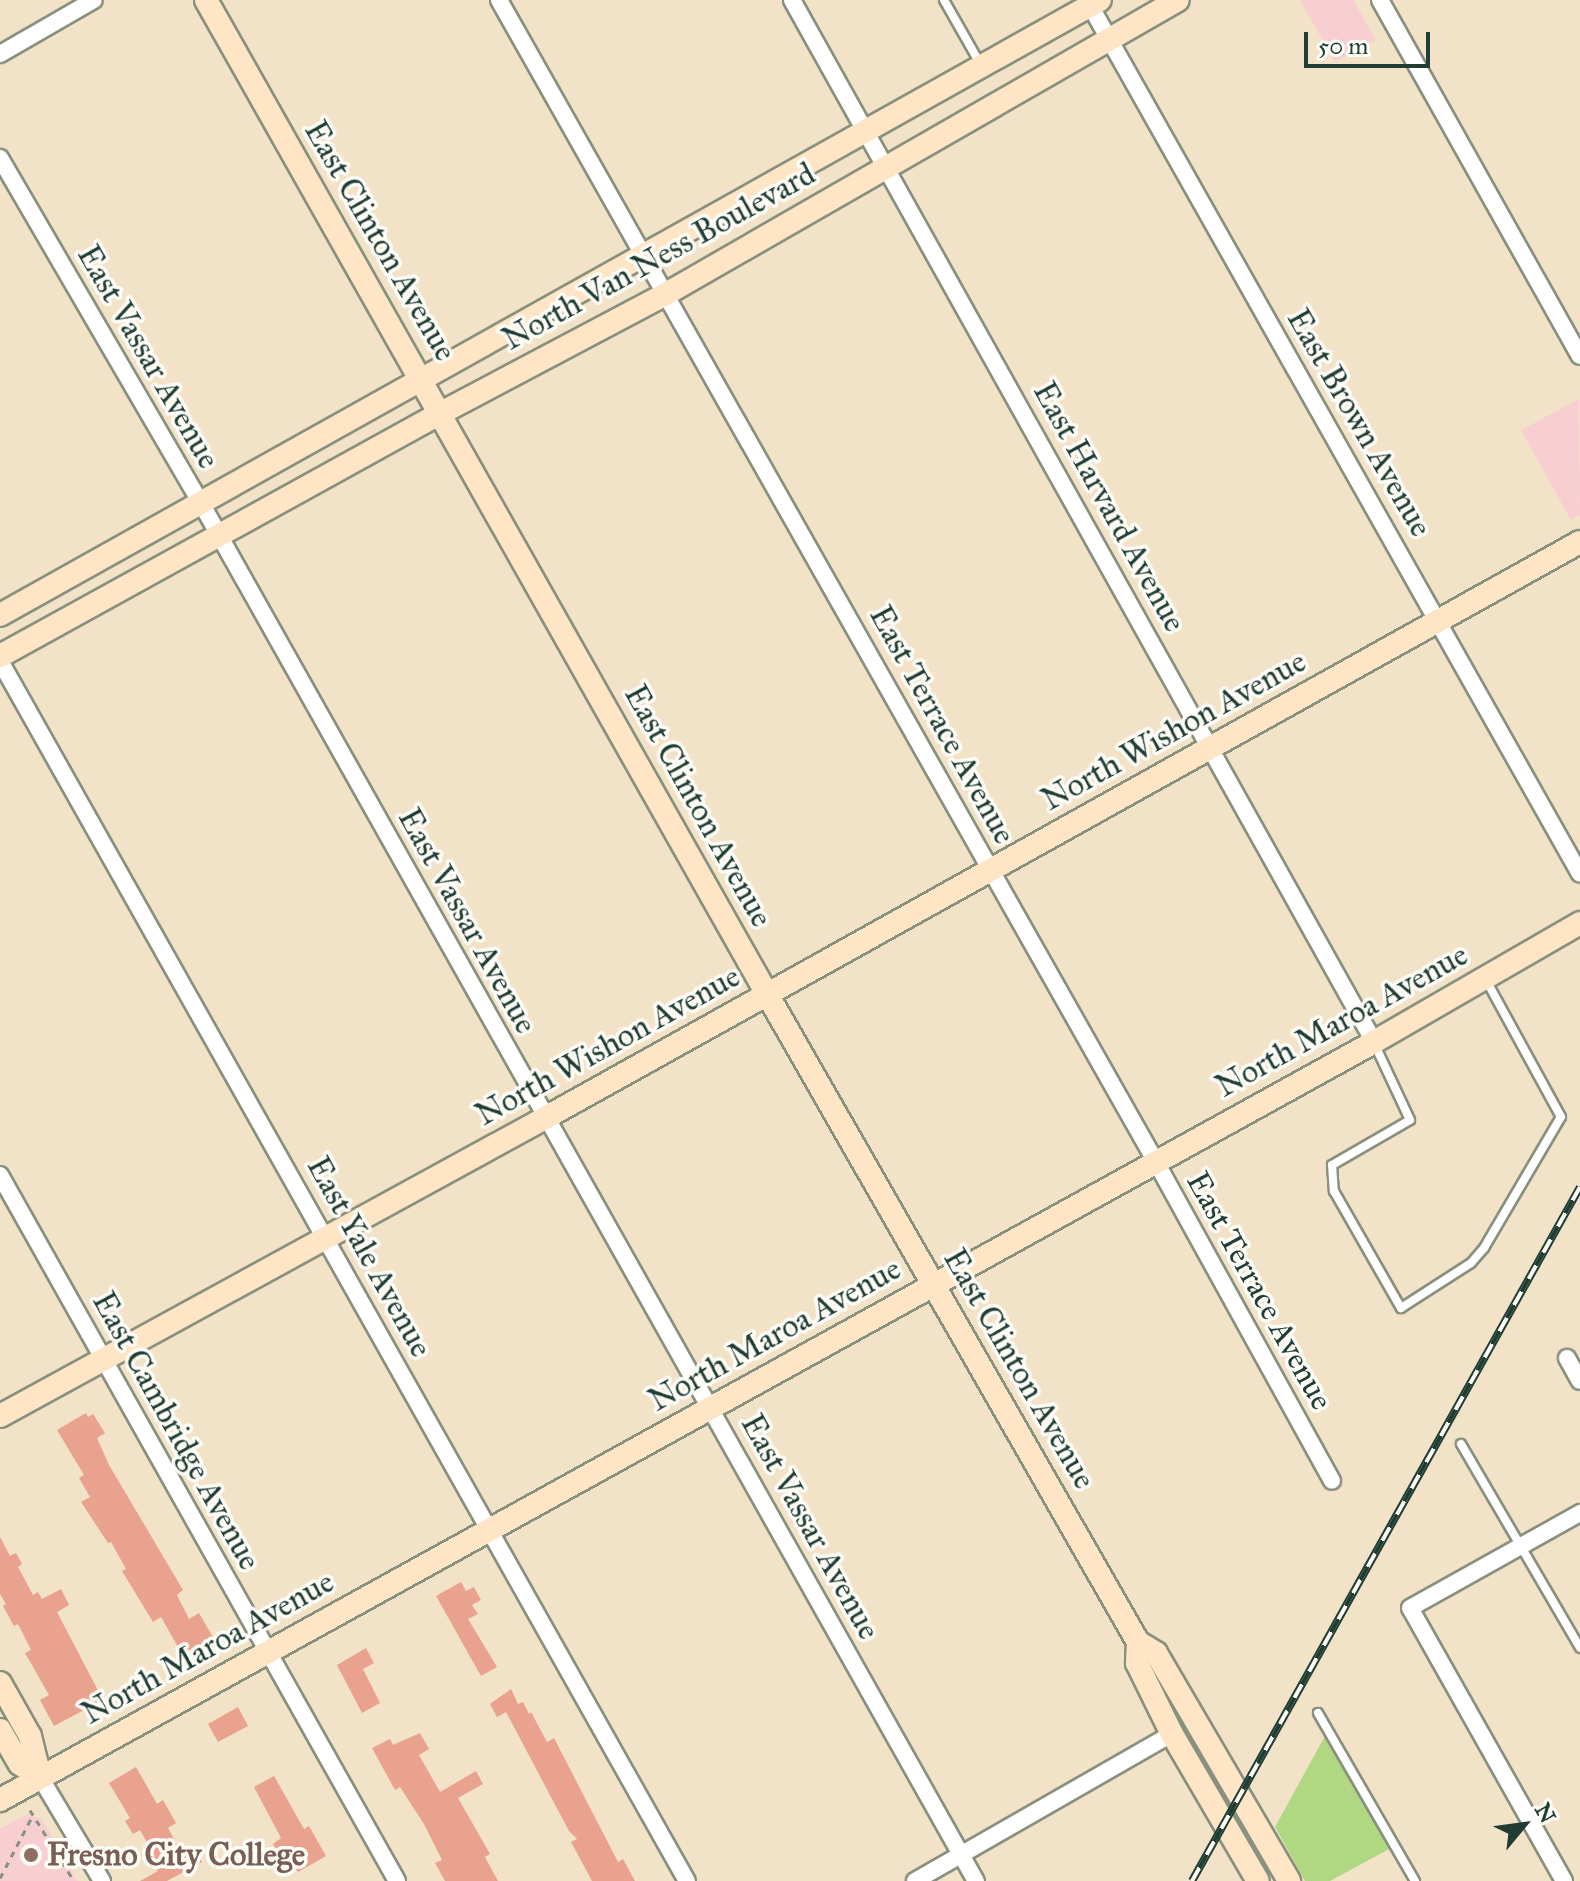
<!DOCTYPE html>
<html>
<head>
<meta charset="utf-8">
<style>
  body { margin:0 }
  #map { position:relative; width:1580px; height:1881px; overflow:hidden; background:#f2e2c7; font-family:"IM FELL Great Primer",serif }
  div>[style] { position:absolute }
  .built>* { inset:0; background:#f7cfd2 }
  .green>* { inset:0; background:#b0d883 }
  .building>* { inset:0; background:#e9a28d }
  .path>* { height:3px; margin-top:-1.5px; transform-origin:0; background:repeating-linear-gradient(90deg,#88907e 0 6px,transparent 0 12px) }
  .roads { filter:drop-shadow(2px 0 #88907e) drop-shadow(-2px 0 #88907e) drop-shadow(0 2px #88907e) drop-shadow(0 -2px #88907e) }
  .lane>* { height:8px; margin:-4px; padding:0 4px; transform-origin:4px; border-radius:4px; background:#fff }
  .street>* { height:16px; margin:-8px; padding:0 8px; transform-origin:8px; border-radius:8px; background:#fff }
  .secondary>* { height:22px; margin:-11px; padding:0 11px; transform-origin:11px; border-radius:11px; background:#fde5c5 }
  .rail>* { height:8px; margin-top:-4px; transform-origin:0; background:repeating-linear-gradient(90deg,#fdfcf7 0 15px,#1f3d34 0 30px); box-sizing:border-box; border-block:2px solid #1f3d34 }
  .dots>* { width:22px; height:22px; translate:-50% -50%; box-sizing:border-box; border:4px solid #fdfcf7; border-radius:50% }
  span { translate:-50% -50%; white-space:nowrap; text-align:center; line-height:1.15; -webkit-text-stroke:7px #fdfcf7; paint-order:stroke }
  .street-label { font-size:32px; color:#1f3d34 }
  .education-label { font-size:32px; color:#785e54; font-weight:700 }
  .left { translate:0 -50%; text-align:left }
  .north { position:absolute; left:1484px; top:1785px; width:80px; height:80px; -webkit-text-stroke:6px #fdfcf7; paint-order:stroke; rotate:61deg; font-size:22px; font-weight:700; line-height:32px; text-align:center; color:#1f3d34 }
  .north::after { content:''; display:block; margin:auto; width:28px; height:36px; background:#1f3d34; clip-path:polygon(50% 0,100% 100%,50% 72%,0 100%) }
  .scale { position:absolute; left:1304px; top:32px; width:126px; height:36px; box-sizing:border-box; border:4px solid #1f3d34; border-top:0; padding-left:10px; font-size:24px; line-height:28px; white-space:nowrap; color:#1f3d34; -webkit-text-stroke:6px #fdfcf7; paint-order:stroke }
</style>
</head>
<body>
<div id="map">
  <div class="built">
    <i style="clip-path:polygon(1300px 0,1353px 0,1376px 40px,1335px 62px)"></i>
    <i style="clip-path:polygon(1579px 399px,1580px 515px,1571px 520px,1521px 430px)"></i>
    <i style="clip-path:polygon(28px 1814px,42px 1819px,77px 1881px,0 1881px,0 1829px)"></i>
  </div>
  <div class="green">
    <i style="clip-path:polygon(1325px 1736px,1389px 1849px,1330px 1881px,1305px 1881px,1275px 1827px)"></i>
  </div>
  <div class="building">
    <i style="clip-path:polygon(86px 1413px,88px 1417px,93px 1414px,105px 1433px,97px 1438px,109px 1465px,183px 1590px,177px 1595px,189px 1619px,199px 1613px,214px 1639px,194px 1651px,193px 1648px,182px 1654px,161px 1617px,153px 1622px,122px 1571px,126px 1569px,111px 1542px,108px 1543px,81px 1502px,90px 1497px,79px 1478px,84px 1475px,57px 1430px)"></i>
    <i style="clip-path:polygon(0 1537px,10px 1556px,16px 1553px,22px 1564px,18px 1567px,33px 1595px,38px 1592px,42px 1599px,61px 1589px,69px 1605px,57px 1612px,103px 1700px,54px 1726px,40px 1700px,49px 1695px,25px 1653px,31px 1650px,18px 1624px,14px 1626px,3px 1606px,6px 1604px,0 1594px)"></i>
    <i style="clip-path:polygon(461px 1582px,466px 1591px,474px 1587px,481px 1600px,472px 1605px,478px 1614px,468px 1619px,497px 1667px,481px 1676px,436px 1596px)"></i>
    <i style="clip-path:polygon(366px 1648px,374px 1663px,363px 1669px,380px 1703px,362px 1713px,337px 1665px)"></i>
    <i style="clip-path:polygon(511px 1689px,518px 1704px,523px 1702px,529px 1714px,531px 1712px,547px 1742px,554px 1738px,618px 1862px,623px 1859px,635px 1881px,592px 1881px,571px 1842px,577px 1839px,569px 1831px,506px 1712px,497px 1717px,490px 1704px)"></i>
    <i style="clip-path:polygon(238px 1707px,248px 1726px,218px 1742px,208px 1724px)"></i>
    <i style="clip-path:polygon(420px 1733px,429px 1749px,419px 1755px,440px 1792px,476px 1771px,483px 1784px,458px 1798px,490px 1854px,485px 1857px,498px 1881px,445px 1881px,435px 1863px,442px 1860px,424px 1824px,400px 1787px,395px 1790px,372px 1748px,390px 1739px,393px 1745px)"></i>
    <i style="clip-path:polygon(136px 1767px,157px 1804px,163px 1800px,176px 1823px,168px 1828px,181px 1852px,193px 1846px,202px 1862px,167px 1881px,140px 1881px,158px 1871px,149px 1854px,153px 1853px,140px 1830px,133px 1834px,125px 1821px,130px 1818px,109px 1783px)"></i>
    <i style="clip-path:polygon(274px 1776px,304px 1829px,309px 1826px,326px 1856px,298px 1872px,289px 1857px,283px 1861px,273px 1844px,281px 1838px,254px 1787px)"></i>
  </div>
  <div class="path">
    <i style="left:30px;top:1810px;width:84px;rotate:58.2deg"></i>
    <i style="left:0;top:1878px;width:71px;rotate:-62.4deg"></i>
  </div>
  <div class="roads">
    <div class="lane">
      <i style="left:944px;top:0;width:75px;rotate:60.4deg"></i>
      <i style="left:1374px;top:1043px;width:85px;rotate:64.9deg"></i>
      <i style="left:1410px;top:1120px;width:90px;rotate:150deg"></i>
      <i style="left:1332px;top:1165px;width:26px;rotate:86deg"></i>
      <i style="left:1334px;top:1191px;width:135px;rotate:60.2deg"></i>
      <i style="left:1401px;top:1308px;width:83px;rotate:-32.7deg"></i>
      <i style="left:1471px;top:1263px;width:20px;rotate:-49deg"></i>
      <i style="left:1484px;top:1248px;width:152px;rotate:-59.6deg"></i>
      <i style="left:1561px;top:1117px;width:158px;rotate:-118.7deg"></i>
      <i style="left:1461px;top:1444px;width:236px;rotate:59.7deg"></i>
      <i style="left:1318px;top:1713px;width:194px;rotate:60deg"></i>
    </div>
    <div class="street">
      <i style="left:499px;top:0;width:1335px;rotate:60.52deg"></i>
      <i style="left:1156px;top:1162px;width:364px;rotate:61.1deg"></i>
      <i style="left:792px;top:0;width:1194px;rotate:60.81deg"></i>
      <i style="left:1087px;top:0;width:1003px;rotate:60.57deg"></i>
      <i style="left:1380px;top:0;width:408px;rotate:60.7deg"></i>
      <i style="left:0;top:54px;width:108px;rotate:-29.9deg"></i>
      <i style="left:0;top:158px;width:399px;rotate:59.8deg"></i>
      <i style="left:201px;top:503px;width:1581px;rotate:60.65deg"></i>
      <i style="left:0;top:661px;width:1400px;rotate:60.62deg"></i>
      <i style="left:0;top:1175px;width:810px;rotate:60.65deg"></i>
      <i style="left:1567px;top:1358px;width:26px;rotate:61deg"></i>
      <i style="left:40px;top:1777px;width:121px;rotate:59.2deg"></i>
      <i style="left:915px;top:1881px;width:296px;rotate:-29.8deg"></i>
      <i style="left:1564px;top:1881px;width:313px;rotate:-119.4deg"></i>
      <i style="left:1410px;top:1608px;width:195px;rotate:-29.2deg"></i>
    </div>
    <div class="secondary">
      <i style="left:206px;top:0;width:1141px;rotate:60.56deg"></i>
      <i style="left:767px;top:994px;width:747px;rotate:60.21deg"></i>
      <i style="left:1138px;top:1642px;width:21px;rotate:31deg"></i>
      <i style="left:1156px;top:1653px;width:264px;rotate:59.7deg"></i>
      <i style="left:0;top:615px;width:1260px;rotate:-29.21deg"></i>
      <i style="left:0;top:656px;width:504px;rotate:-28.86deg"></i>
      <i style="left:441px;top:413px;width:255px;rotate:-27.9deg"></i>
      <i style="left:666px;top:294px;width:590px;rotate:-29.87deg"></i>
      <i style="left:0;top:1416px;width:621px;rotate:-28.67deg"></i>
      <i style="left:545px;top:1118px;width:1184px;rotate:-29.1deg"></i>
      <i style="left:1138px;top:1642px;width:21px;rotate:93deg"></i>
      <i style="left:1137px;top:1663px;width:79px;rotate:63.8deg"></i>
      <i style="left:1172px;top:1734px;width:170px;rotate:59.7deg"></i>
      <i style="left:0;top:1683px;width:61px;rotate:60.5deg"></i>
      <i style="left:30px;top:1736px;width:42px;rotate:76.3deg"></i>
      <i style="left:0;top:1730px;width:39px;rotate:60deg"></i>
      <i style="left:20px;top:1764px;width:24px;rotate:33deg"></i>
      <i style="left:0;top:1800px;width:1569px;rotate:-28.88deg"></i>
      <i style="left:1374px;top:1042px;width:238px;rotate:-30deg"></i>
    </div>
  </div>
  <div class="rail">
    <i style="left:1192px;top:1881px;width:795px;rotate:-60.79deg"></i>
  </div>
  <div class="dots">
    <i style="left:31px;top:1855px;background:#8d6e63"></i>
  </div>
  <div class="street-label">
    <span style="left:380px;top:241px;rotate:60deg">East Clinton Avenue</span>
    <span style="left:659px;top:257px;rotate:-29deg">North Van Ness Boulevard</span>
    <span style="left:148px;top:357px;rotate:60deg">East Vassar Avenue</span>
    <span style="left:1359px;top:423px;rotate:60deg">East Brown Avenue</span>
    <span style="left:1109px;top:507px;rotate:61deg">East Harvard Avenue</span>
    <span style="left:942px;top:725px;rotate:61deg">East Terrace Avenue</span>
    <span style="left:1174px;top:731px;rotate:-29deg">North Wishon Avenue</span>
    <span style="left:698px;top:806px;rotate:61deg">East Clinton Avenue</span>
    <span style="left:467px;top:921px;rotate:61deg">East Vassar Avenue</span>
    <span style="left:1342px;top:1021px;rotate:-29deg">North Maroa Avenue</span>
    <span style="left:608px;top:1046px;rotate:-29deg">North Wishon Avenue</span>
    <span style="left:369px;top:1257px;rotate:61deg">East Yale Avenue</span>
    <span style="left:1259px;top:1291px;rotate:61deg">East Terrace Avenue</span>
    <span style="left:775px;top:1335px;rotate:-29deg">North Maroa Avenue</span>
    <span style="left:1019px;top:1369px;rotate:60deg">East Clinton Avenue</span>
    <span style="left:176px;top:1431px;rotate:61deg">East Cambridge Avenue</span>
    <span style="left:810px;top:1527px;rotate:61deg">East Vassar Avenue</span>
    <span style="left:208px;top:1648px;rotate:-29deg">North Maroa Avenue</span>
  </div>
  <div class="education-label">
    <span class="left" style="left:47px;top:1855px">Fresno City College</span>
  </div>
  <div class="north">N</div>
  <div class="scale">50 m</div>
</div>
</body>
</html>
